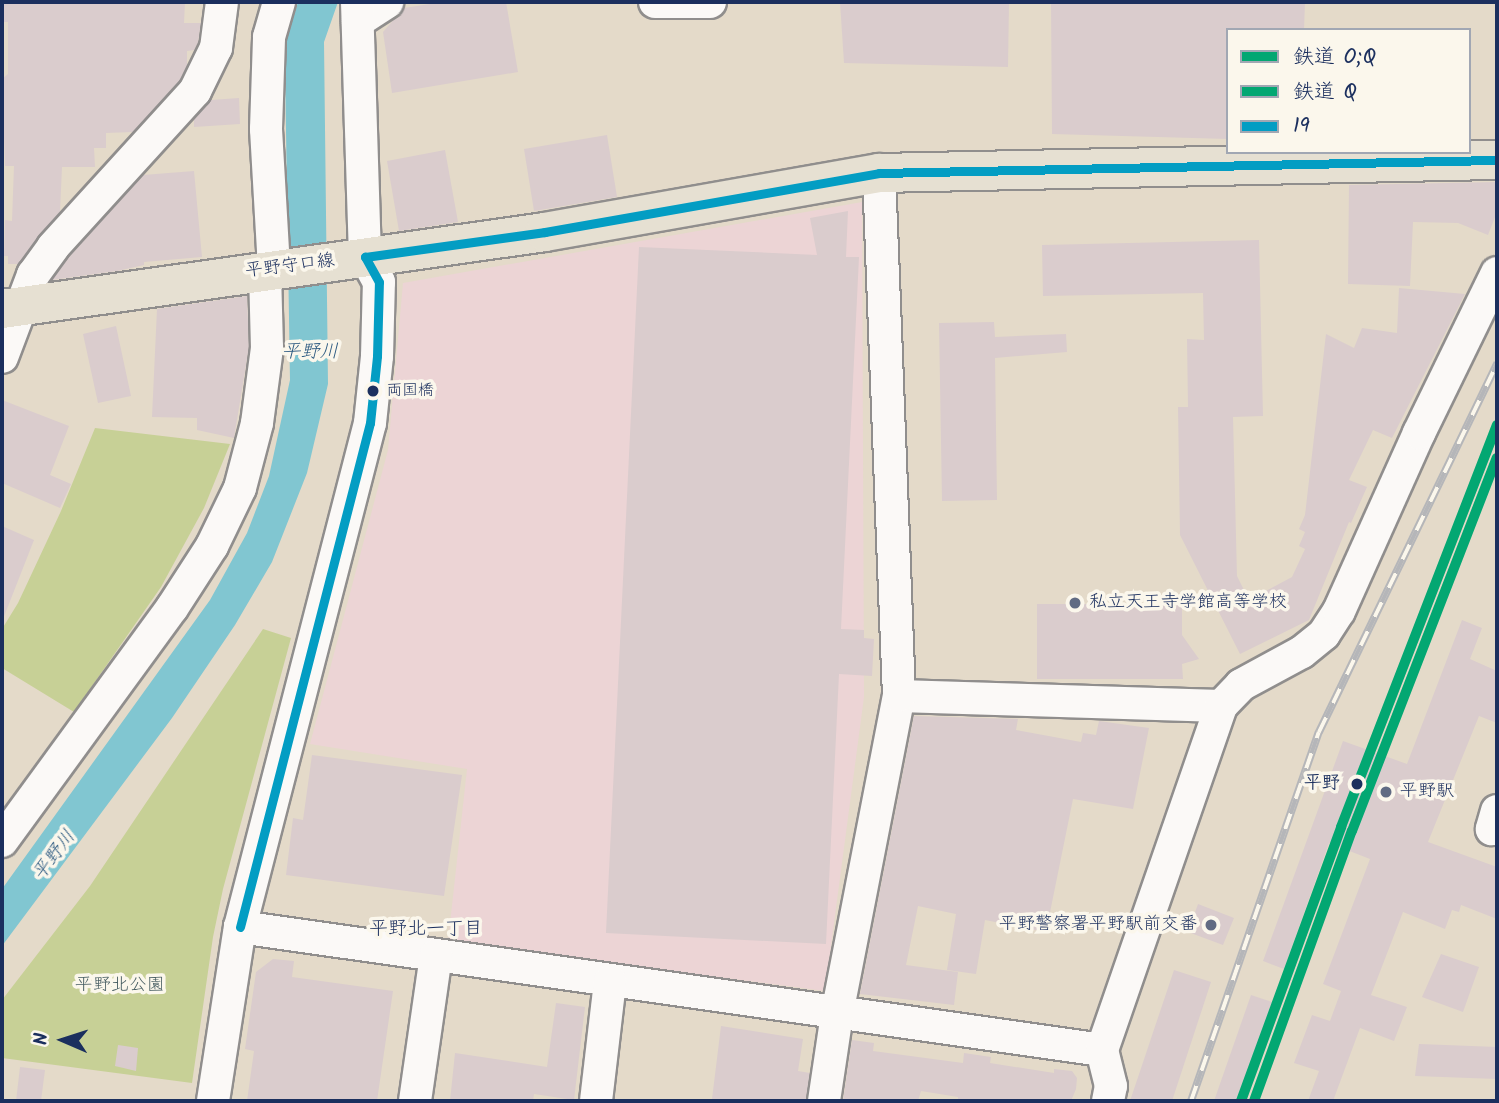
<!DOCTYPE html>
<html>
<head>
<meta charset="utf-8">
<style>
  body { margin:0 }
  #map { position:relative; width:1499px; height:1103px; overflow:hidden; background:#e4dac9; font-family:Kalam,"Klee One",sans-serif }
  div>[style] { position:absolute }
  .built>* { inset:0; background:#ecd4d5 }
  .green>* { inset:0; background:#c7d096 }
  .water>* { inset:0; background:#81c6d1 }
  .building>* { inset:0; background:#dacccd }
  .roads { filter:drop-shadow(2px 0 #908e8d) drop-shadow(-2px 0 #908e8d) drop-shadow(0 2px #908e8d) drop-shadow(0 -2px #908e8d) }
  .minor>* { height:32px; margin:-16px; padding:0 16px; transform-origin:16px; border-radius:16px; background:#fbf9f7 }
  .major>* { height:38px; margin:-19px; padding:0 19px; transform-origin:19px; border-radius:19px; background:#e6e0d2 }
  .rail>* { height:8px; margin-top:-4px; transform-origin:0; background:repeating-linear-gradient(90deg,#fbf7ec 0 16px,#b5b6b9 0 32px); box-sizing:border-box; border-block:2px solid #b5b6b9 }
  .bus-1>* { height:9px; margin:-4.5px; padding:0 4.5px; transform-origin:4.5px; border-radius:4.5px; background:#039dc3 }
  .rail-1>* { height:10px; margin:-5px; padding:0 5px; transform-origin:5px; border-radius:5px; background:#03a772 }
  .rail-2>* { height:10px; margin:-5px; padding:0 5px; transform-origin:5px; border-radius:5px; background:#03a772 }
  .dots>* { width:19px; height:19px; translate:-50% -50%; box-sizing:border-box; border:4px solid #fbf7ec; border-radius:50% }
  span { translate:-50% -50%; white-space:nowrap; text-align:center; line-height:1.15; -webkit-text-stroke:7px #fbf7ec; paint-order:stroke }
  .bus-label { font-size:16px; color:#1b2f5e }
  .left { translate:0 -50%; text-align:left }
  .street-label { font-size:18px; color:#1b2f5e }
  .poi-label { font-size:18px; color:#1b2f5e }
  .right { translate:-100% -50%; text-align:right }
  .stop-label { font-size:18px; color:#1b2f5e; font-weight:700 }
  .park-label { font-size:18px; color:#475d62 }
  .water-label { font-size:19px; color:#2d5a81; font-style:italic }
  .neighbourhood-label { font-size:19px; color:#1b2f5e }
  .frame { position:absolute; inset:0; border:4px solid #1b2f5e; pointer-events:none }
  .legend { position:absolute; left:1226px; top:28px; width:245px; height:126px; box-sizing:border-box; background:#fbf7ec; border:2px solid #a1a7b3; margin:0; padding:9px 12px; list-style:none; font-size:21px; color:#1b2f5e }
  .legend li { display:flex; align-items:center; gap:14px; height:35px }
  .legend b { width:35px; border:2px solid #a1a7b3 }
  .north { position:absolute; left:28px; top:1005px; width:70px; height:70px; -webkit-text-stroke:5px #fbf7ec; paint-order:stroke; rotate:273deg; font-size:19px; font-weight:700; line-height:28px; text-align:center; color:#1b2f5e }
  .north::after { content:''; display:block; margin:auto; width:24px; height:32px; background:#1b2f5e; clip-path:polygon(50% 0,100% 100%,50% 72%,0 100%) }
</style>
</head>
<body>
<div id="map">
  <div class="built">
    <i style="clip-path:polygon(862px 202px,864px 697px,825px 991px,448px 942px,467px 769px,310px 744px,388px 450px,403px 283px)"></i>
  </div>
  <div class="green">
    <i style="clip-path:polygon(95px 428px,230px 444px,204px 508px,161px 587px,74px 712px,2px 668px,2px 629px,18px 603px,61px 511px)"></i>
    <i style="clip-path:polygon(263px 629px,291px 638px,223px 889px,213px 937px,192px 1083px,2px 1058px,2px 1000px,90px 886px)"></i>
  </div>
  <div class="water">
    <i style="clip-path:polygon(298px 2px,338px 2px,324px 42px,328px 384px,307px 473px,272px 562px,235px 625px,172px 718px,2px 946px,2px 889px,210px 600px,247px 533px,269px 476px,290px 380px,285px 69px,287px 38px)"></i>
  </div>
  <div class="building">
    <i style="clip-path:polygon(2px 2px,185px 2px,184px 23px,201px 23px,198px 43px,194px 50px,187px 51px,187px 66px,180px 81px,133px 132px,106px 133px,106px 148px,94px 148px,95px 167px,62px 167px,60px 212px,18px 264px,8px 264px,8px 256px,4px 256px,5px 220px,12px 221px,14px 166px,5px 166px,2px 79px,8px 74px,8px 22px,2px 22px)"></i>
    <i style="clip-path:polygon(443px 2px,506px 2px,518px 72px,392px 93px,383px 32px,404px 8px)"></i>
    <i style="clip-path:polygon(840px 2px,1009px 2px,1008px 67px,844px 63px)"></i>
    <i style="clip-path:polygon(1051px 2px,1305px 2px,1304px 30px,1228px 30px,1228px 139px,1052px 134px)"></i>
    <i style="clip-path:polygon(239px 98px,240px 124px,194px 127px,194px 119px,211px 100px)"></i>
    <i style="clip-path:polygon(607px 135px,617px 197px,534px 211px,524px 149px)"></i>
    <i style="clip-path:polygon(445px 150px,458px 222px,399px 231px,387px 161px)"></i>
    <i style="clip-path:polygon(194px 171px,202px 257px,144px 262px,144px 265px,117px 271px,52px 280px,67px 259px,143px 175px)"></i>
    <i style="clip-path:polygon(1497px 182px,1497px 212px,1488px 235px,1458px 223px,1413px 222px,1410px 286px,1348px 284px,1349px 185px)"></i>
    <i style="clip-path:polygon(848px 211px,846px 257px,859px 257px,841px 629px,864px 630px,864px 638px,874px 639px,872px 676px,839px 674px,826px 944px,606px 933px,639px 247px,817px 255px,810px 218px)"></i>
    <i style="clip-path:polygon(1259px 240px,1263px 416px,1233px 417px,1237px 576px,1249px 600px,1292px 577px,1305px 549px,1299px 546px,1305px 532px,1299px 529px,1305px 515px,1326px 334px,1354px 348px,1362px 328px,1397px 333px,1399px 288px,1465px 294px,1392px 438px,1373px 430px,1349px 480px,1367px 487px,1351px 523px,1349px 522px,1309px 620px,1240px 654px,1180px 535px,1178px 407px,1188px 407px,1187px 339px,1204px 340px,1203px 293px,1043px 296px,1042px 245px)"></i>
    <i style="clip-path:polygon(247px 296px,249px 347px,234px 438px,197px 430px,197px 418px,152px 417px,157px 309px)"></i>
    <i style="clip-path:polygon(994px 322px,995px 337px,1066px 334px,1067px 352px,995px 358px,997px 500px,942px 501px,939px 323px)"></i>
    <i style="clip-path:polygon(116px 326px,131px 396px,98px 403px,83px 334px)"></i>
    <i style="clip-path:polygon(2px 400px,69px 426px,50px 475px,71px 484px,60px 508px,2px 483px)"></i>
    <i style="clip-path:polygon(2px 526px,34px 540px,3px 619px,2px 619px)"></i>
    <i style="clip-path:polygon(1037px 604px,1182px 604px,1182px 635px,1199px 659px,1182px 664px,1183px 679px,1037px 679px)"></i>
    <i style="clip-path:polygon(1462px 620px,1482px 628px,1470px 659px,1497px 671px,1497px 723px,1479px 716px,1428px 842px,1497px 867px,1497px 919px,1461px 905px,1459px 912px,1452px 910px,1445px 929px,1403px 912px,1371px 995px,1407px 1007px,1394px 1041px,1360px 1028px,1333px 1101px,1308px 1101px,1319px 1071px,1294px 1063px,1312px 1015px,1330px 1021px,1341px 991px,1323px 984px,1370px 859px,1329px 843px,1284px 969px,1263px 961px,1343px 741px,1407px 764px)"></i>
    <i style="clip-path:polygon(914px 716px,1018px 719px,1016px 730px,1081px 742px,1083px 733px,1096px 735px,1099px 721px,1149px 728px,1133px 809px,1073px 799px,1046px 932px,985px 920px,976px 974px,947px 970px,956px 914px,918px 906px,906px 965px,958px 972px,954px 1005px,860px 994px)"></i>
    <i style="clip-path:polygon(312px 755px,462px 775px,444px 896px,286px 875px,293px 818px,303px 820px)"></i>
    <i style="clip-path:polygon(1198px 904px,1234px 918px,1223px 945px,1188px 932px)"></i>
    <i style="clip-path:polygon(1441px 954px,1479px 967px,1463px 1012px,1422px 997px)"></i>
    <i style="clip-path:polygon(273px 959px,294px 961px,292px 977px,393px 991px,377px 1101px,247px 1101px,254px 1051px,245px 1049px,256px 972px)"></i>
    <i style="clip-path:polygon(1174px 970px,1211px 982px,1172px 1101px,1130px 1101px)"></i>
    <i style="clip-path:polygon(1251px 995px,1272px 1002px,1237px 1101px,1214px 1101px)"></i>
    <i style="clip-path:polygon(556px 1003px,585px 1007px,574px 1100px,534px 1094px,533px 1101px,450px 1101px,455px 1053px,547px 1067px)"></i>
    <i style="clip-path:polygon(721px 1026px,803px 1039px,798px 1071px,810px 1073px,806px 1101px,712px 1099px)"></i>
    <i style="clip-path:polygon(852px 1040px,874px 1043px,873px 1051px,963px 1063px,964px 1053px,991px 1057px,990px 1063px,1054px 1073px,1054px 1069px,1072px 1071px,1077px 1078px,1076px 1089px,1071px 1101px,958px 1101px,958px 1097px,921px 1091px,918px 1101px,843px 1101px)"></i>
    <i style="clip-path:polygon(1419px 1044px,1497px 1047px,1497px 1079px,1415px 1076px)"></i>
    <i style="clip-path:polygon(118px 1045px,138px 1048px,136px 1071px,115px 1066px)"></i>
    <i style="clip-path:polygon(20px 1067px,45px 1070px,41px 1101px,16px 1101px)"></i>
  </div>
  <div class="roads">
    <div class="minor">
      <i style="left:655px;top:2px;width:55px"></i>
      <i style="left:358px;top:21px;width:35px;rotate:-33deg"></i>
      <i style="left:274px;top:268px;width:139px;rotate:-93.3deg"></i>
      <i style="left:266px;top:129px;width:92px;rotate:-88.1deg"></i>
      <i style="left:269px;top:37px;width:36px;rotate:-74deg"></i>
      <i style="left:2px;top:357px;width:88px;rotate:-69.3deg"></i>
      <i style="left:33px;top:275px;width:34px;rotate:-54deg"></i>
      <i style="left:53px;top:247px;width:211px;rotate:-47.7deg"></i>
      <i style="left:195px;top:91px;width:48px;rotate:-64deg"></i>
      <i style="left:216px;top:48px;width:46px;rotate:-82.6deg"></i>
      <i style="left:899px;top:696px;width:322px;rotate:1.8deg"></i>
      <i style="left:1497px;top:811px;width:19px;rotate:106deg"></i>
      <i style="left:1492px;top:829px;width:5px"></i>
      <i style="left:2px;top:841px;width:288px;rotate:-53.9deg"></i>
      <i style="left:172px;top:608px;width:74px;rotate:-57.2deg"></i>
      <i style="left:212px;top:546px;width:64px;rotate:-64.2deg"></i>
      <i style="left:240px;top:488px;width:67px;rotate:-75.3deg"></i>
      <i style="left:257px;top:423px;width:76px;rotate:-82.4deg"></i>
      <i style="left:267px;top:348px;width:78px;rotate:-91.5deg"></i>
      <i style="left:240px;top:927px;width:871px;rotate:8.12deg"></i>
      <i style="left:213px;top:1101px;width:176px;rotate:-81.2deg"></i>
      <i style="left:240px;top:927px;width:520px;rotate:-75.54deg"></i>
      <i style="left:370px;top:423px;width:67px;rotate:-84deg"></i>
      <i style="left:377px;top:356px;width:74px;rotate:-88.5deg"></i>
      <i style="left:379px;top:282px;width:29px;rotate:-119deg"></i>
      <i style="left:365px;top:257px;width:255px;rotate:-91.8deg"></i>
      <i style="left:415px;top:1101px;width:147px;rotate:-81.8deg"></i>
      <i style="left:596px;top:1101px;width:121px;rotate:-83.3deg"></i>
      <i style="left:824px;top:1101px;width:88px;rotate:-81.5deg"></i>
      <i style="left:837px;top:1014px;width:324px;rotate:-79deg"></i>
      <i style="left:899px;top:696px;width:523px;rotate:-92.19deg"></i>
      <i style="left:1108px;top:1101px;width:15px;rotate:-79deg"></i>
      <i style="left:1111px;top:1086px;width:37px;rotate:-104deg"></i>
      <i style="left:1102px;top:1050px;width:364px;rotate:-70.9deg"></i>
      <i style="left:1221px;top:706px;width:29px;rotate:-46deg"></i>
      <i style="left:1241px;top:685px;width:69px;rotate:-28.4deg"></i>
      <i style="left:1302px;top:652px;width:28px;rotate:-39deg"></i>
      <i style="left:1324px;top:634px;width:27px;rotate:-57deg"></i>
      <i style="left:1339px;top:611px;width:195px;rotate:-65.8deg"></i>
      <i style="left:1419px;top:433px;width:178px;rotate:-64deg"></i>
    </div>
    <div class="major">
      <i style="left:2px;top:309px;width:548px;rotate:-8.07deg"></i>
      <i style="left:545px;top:232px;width:339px;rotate:-10deg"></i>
      <i style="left:879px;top:173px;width:618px;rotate:-1.21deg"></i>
    </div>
  </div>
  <div class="rail">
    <i style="left:1191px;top:1101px;width:391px;rotate:-70.9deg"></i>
    <i style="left:1319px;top:732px;width:410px;rotate:-64.2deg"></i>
  </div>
  <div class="bus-1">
    <i style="left:365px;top:257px;width:182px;rotate:-7.9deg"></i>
    <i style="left:545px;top:232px;width:339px;rotate:-10deg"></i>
    <i style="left:879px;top:173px;width:618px;rotate:-1.21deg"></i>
    <i style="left:240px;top:927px;width:520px;rotate:-75.54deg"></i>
    <i style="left:370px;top:423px;width:67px;rotate:-84deg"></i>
    <i style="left:377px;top:356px;width:74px;rotate:-88.5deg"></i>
    <i style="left:379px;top:282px;width:29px;rotate:-119deg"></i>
  </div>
  <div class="rail-1">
    <i style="left:1241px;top:1101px;width:292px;rotate:-69.9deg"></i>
    <i style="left:1341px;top:827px;width:431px;rotate:-68.8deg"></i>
  </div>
  <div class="rail-2">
    <i style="left:1254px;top:1101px;width:287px;rotate:-70.1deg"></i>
    <i style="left:1352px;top:831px;width:400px;rotate:-68.8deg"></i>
  </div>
  <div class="dots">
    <i style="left:373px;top:391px;background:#1b2f5e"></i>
    <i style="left:1075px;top:603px;background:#616b83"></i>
    <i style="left:1357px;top:784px;background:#1b2f5e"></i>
    <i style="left:1386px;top:792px;background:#616b83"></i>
    <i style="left:1211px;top:925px;background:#616b83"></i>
  </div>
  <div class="bus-label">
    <span class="left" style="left:386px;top:391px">両国橋</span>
  </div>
  <div class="street-label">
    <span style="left:290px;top:267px;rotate:-7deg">平野守口線</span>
  </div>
  <div class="poi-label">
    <span class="left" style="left:1089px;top:603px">私立天王寺学館高等学校</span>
    <span class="left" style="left:1400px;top:792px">平野駅</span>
    <span class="right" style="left:1197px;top:925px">平野警察署平野駅前交番</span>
  </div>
  <div class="stop-label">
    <span class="right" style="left:1340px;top:784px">平野</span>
  </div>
  <div class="park-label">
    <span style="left:120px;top:986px">平野北公園</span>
  </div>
  <div class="water-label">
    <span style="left:310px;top:353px">平野川</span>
    <span style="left:55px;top:856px;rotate:-53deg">平野川</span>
  </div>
  <div class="neighbourhood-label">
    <span style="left:426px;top:930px">平野北一丁目</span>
  </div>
  <div class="frame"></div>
  <ul class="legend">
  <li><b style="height:9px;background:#03a772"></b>鉄道 O;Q</li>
  <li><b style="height:9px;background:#03a772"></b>鉄道 Q</li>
  <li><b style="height:9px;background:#039dc3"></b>19</li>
  </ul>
  <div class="north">N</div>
</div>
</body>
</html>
